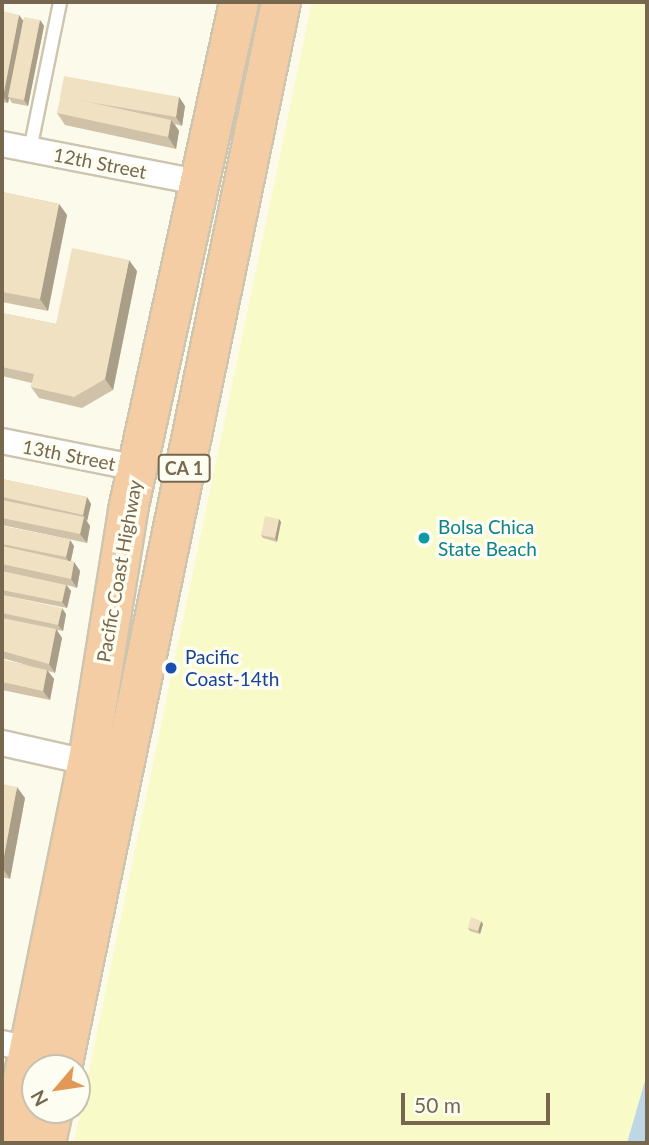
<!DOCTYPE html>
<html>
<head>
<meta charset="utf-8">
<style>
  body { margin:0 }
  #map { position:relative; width:649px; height:1145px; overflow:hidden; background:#fcfaeb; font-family:Lato,sans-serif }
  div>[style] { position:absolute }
  .sand>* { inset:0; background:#f8fac7 }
  .water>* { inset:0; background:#bfd6e6 }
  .roads { filter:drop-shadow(2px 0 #cec5b0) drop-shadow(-2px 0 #cec5b0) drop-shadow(0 2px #cec5b0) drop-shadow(0 -2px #cec5b0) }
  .lane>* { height:12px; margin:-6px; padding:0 6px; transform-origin:6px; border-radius:6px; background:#fff }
  .street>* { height:24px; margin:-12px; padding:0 12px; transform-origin:12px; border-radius:12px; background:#fff }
  .highway>* { height:38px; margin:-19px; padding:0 19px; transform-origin:19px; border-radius:19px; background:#f4cda4 }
  .wall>* { inset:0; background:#cfc2a8 }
  .shaded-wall>* { inset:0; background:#a99e88 }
  .building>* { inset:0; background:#f1e1c3 }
  .dots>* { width:19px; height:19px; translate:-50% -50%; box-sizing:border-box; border:4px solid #fefdf1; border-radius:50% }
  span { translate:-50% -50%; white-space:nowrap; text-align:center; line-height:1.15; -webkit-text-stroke:7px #fefdf1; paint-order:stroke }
  .shield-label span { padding:2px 5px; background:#fefdf1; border:2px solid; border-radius:5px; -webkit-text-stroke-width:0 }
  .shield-label { font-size:18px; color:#77674e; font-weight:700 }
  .street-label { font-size:19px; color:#77674e }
  .culture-label { font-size:19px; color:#0d838f }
  .left { translate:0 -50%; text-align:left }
  .transit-label { font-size:19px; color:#164399 }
  .frame { position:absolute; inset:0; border:4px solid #77674e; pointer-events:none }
  .north { position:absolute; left:21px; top:1054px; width:70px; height:70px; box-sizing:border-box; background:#fefdf1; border:2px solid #c8c1b0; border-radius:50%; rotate:241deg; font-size:19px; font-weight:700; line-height:28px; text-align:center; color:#77674e }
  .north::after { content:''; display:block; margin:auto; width:24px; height:32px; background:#e19755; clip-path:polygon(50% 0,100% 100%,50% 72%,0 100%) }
  .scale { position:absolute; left:401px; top:1093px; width:149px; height:32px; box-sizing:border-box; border:4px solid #77674e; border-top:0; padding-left:9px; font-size:21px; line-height:24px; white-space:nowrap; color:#77674e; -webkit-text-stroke:5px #fefdf1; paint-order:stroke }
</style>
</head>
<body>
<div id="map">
  <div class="sand">
    <i style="clip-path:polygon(312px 2px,647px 2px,647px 1074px,627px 1143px,74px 1143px)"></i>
  </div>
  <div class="water">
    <i style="clip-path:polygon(647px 1074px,647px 1143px,627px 1143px)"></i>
  </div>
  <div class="roads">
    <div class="lane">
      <i style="left:30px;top:150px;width:151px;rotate:-78.5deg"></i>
    </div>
    <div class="street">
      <i style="left:2px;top:144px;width:199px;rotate:11deg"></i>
      <i style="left:2px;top:441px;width:138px;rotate:11.3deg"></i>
      <i style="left:2px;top:743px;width:100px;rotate:12.7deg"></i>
      <i style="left:2px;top:1043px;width:29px;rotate:12deg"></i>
    </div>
    <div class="highway">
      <i style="left:62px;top:1068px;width:1088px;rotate:-78.39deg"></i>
      <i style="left:10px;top:1143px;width:390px;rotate:-78.5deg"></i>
      <i style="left:88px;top:761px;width:254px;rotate:-80.9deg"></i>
      <i style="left:128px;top:510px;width:520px;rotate:-77.67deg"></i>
      <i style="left:46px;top:1143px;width:34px;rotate:-78deg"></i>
    </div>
  </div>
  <div class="wall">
    <i style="clip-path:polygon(19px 15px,23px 20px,40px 20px,44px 26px,28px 106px,12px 103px,9px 98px,8px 103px,2px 102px,2px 20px)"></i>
    <i style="clip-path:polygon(61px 97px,179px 97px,185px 106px,182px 126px,175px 124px,179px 131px,176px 149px,65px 125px,57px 113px)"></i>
    <i style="clip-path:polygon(2px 192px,59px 204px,67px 215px,48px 311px,2px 302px)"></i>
    <i style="clip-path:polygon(137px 271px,113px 390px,82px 408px,39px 398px,31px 387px,32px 383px,2px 376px,2px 313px,56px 324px)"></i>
    <i style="clip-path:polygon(2px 479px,87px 497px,91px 504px,87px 521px,86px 520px,90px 526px,87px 543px,2px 525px)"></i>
    <i style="clip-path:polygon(279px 519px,281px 522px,277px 542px,263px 538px,261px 535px)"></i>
    <i style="clip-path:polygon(2px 526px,70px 540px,74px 546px,71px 561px,74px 562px,80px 571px,77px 588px,67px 585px,71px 591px,67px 608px,2px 595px)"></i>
    <i style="clip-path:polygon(2px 595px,66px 614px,63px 631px,57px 630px,62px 638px,55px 673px,48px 671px,54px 679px,50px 700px,2px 690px,2px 660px,30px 666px,2px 658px)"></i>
    <i style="clip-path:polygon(2px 784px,25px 798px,10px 879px,2px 877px)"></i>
    <i style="clip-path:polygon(483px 924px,480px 934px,470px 931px,468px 928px)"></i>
  </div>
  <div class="shaded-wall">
    <i style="clip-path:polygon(19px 15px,23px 21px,8px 103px,3px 97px)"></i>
    <i style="clip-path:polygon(40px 20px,44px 26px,28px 106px,24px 100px)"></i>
    <i style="clip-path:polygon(179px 97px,185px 106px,182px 126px,176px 117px)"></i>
    <i style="clip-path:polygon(171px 120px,179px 131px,176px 149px,168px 137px)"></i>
    <i style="clip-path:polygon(59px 204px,67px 215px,48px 311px,40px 299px)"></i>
    <i style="clip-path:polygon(129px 260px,137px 271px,113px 390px,105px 379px)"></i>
    <i style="clip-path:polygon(87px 497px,91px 504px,87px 521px,83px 515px)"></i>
    <i style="clip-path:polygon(84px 517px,90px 526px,87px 543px,80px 534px)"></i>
    <i style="clip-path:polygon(279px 519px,281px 522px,277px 542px,275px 538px)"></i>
    <i style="clip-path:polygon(70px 540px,74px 546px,70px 564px,66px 557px)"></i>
    <i style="clip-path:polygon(74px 562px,80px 571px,77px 588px,71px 579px)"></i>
    <i style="clip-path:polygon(66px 585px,71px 591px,67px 608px,62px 602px)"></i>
    <i style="clip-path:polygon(62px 608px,66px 614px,63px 631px,58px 625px)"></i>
    <i style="clip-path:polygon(56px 629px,62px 638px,55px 673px,49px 664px)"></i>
    <i style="clip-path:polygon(47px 670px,54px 679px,50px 700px,43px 691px)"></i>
    <i style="clip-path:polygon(17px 787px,25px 798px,10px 879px,2px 867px)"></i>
    <i style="clip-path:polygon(2px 909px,4px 912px,2px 924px)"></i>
    <i style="clip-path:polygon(481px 921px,483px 924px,480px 934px,478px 931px)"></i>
  </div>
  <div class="building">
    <i style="clip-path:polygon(3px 11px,19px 15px,3px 97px,2px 97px,2px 20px)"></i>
    <i style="clip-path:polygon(24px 17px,40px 20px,24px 100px,8px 97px)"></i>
    <i style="clip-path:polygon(64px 76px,179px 97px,176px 117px,60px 97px)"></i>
    <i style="clip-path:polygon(61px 96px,171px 120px,168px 137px,57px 113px)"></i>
    <i style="clip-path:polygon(2px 192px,59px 204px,40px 299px,2px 292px)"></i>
    <i style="clip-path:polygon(72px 248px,129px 260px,105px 379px,74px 397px,31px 387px,34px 374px,2px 367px,2px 313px,56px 324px)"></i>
    <i style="clip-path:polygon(2px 479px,87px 497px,83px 515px,2px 497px)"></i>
    <i style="clip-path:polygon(2px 500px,84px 517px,80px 534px,2px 518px)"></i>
    <i style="clip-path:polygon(265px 516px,279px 519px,275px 538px,261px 535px)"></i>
    <i style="clip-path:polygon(2px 526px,70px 540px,66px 557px,2px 544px)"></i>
    <i style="clip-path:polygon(2px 546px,74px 562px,71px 579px,2px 564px)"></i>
    <i style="clip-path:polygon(2px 571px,66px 585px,62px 602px,2px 590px)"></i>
    <i style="clip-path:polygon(2px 595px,62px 608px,58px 625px,2px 613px)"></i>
    <i style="clip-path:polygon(2px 618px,56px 629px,49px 664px,2px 651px)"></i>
    <i style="clip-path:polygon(2px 660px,47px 670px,43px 691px,2px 682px)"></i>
    <i style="clip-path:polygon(2px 784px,17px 787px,2px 867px)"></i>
    <i style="clip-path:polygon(471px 917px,481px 921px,478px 931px,468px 928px)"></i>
  </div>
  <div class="dots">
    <i style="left:424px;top:538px;background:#0f9aa8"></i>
    <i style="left:171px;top:668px;background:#1a4fb4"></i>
  </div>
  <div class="shield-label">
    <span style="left:184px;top:468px">CA 1</span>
  </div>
  <div class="street-label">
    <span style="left:100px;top:163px;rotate:11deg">12th Street</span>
    <span style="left:69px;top:455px;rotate:11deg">13th Street</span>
    <span style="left:119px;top:571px;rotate:-80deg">Pacific Coast Highway</span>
  </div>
  <div class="culture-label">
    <span class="left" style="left:438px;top:538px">Bolsa Chica<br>State Beach</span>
  </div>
  <div class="transit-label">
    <span class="left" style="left:185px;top:668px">Pacific<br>Coast-14th</span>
  </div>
  <div class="frame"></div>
  <div class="north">N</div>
  <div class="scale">50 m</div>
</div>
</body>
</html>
